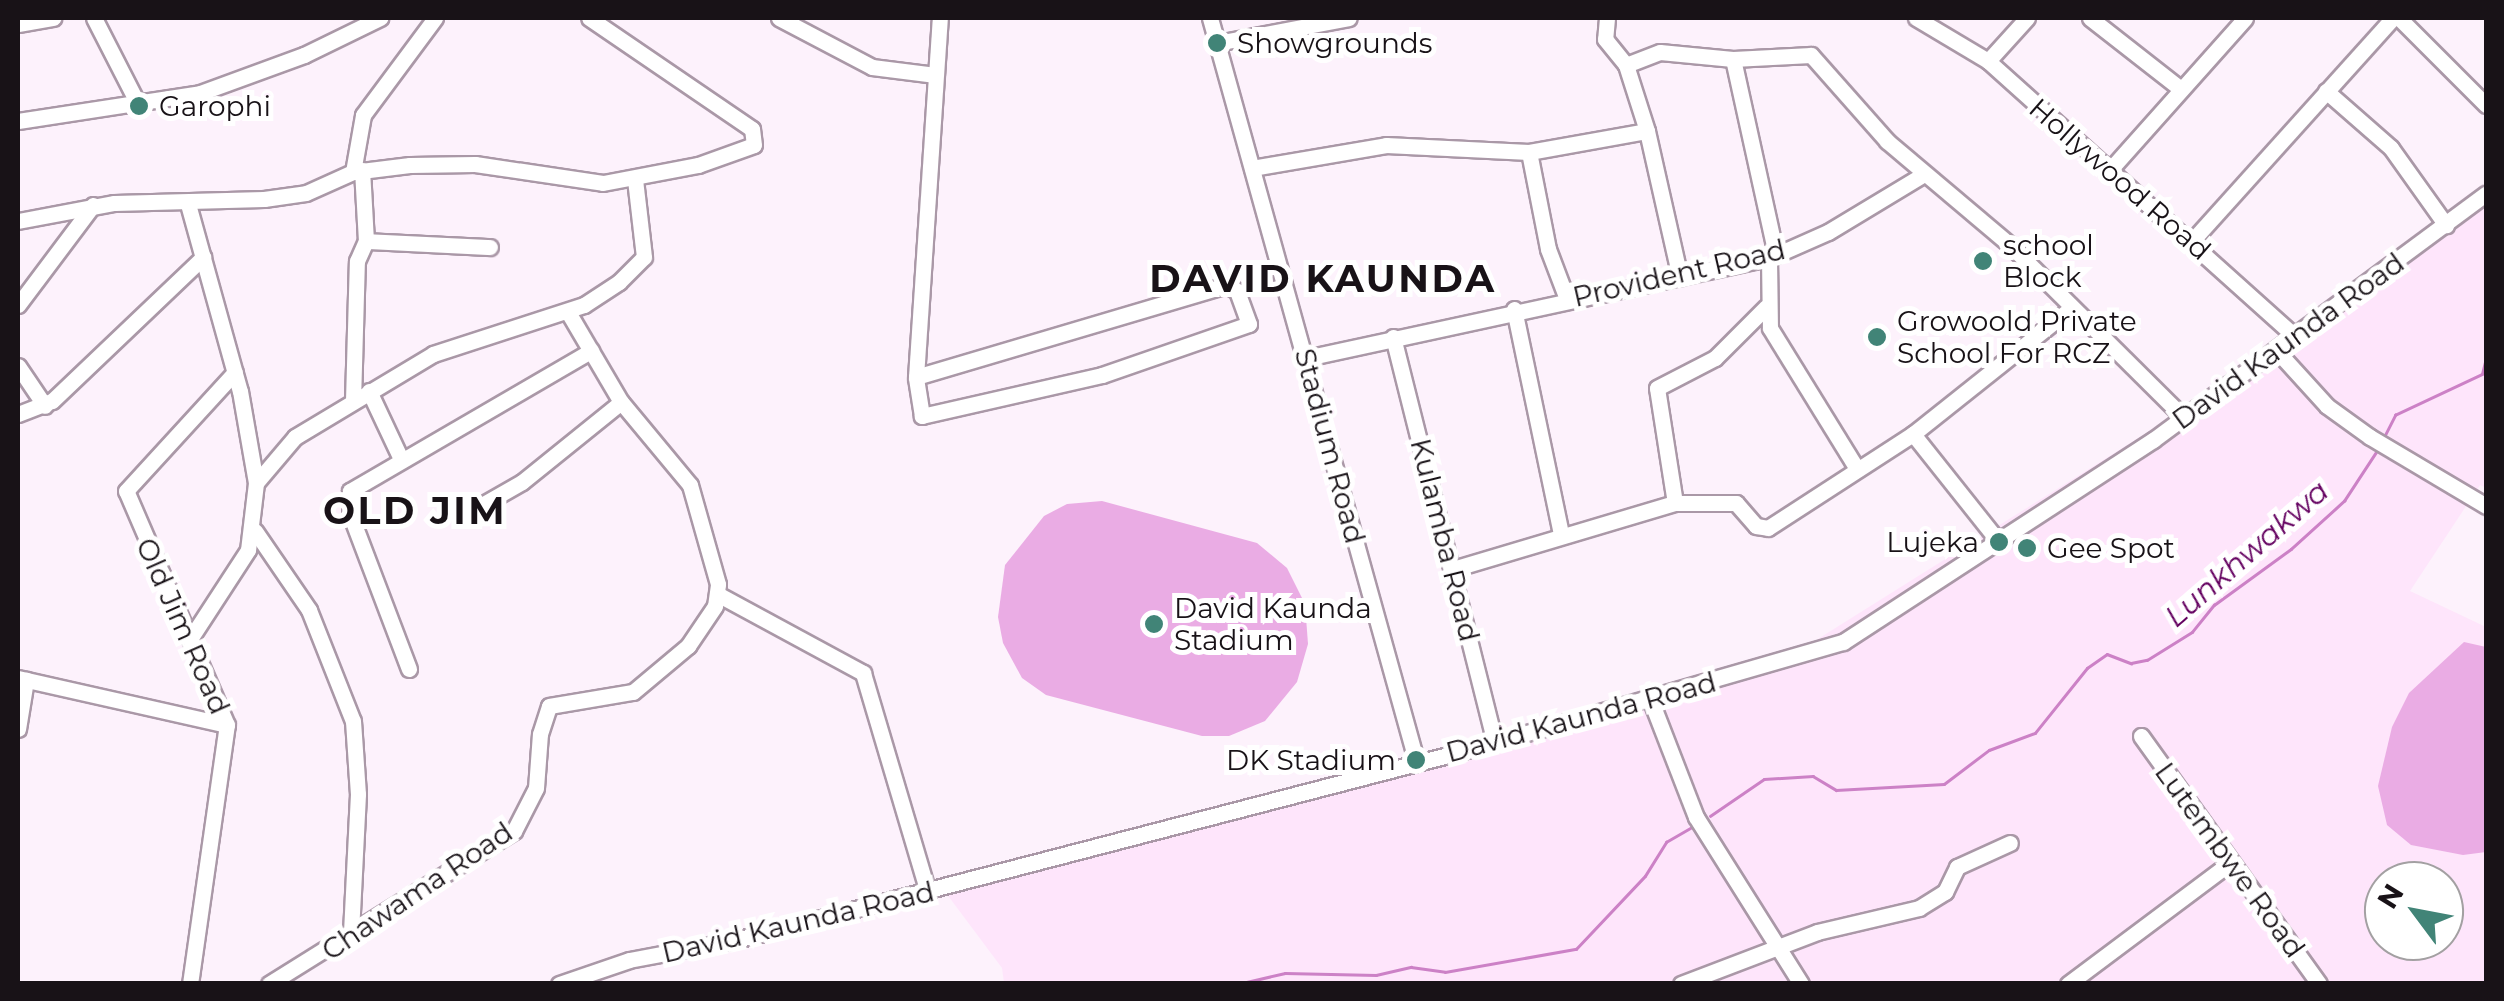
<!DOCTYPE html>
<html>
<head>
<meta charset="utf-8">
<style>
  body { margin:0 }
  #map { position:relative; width:2504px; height:1001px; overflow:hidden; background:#fdf2fc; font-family:Montserrat,sans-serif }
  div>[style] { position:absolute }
  .built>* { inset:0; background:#fee5fb }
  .green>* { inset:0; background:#eaace4 }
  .stream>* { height:2.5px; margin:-1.25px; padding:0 1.25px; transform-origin:1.25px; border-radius:1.25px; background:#cc81c6 }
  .roads { filter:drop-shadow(2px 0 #aa98a7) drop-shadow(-2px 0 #aa98a7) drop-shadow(0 2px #aa98a7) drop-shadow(0 -2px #aa98a7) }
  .minor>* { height:15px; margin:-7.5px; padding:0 7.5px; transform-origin:7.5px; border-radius:7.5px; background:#fff }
  .dots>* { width:28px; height:28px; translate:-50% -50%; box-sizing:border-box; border:5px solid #fff; border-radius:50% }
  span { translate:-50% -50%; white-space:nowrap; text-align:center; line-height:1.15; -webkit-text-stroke:10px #fff; paint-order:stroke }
  .poi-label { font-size:28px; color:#181217 }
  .left { translate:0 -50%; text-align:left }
  .right { translate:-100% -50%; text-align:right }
  .street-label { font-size:28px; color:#181217 }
  .water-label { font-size:30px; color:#640160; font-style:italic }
  .district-label { font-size:38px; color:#181217; font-weight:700; letter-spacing:2.5px }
  .frame { position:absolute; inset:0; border:20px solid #181217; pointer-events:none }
  .north { position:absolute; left:2364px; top:861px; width:100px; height:100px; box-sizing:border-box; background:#fff; border:2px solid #a3a0a2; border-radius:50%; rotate:302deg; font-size:28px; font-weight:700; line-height:40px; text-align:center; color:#181217 }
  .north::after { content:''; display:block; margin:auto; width:35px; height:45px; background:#418477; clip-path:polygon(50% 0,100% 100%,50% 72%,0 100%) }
</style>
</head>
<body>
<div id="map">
  <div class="built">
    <i style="clip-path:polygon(evenodd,2486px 197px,2486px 488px,2480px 485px,2410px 591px,2486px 627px,2486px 983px,1004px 983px,1002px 968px,946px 893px,1786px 659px,2277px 351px,2486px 197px,2384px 881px,2444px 881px,2444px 941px,2384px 941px,2384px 881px)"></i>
  </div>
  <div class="green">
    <i style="clip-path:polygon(1102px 501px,1257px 543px,1287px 568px,1305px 604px,1308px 644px,1297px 682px,1265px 721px,1229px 736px,1202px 736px,1046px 695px,1022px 678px,1003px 643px,998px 617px,1005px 565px,1044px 516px,1067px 504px)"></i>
    <i style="clip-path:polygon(2464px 642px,2486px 647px,2486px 852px,2463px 855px,2411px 845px,2387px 825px,2378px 786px,2392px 727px,2409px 693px)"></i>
  </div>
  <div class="stream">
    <i style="left:2384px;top:437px;width:25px;rotate:-63deg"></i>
    <i style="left:2395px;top:415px;width:96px;rotate:-25.2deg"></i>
    <i style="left:2482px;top:374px;width:16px;rotate:-76deg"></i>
    <i style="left:1710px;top:816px;width:65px;rotate:-34.4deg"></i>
    <i style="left:1764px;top:779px;width:49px;rotate:-3.5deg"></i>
    <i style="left:1813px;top:776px;width:27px;rotate:31deg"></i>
    <i style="left:1836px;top:790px;width:108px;rotate:-3.2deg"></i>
    <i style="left:1944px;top:784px;width:56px;rotate:-37.1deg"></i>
    <i style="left:1989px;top:750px;width:49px;rotate:-20.3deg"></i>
    <i style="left:2035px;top:733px;width:83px;rotate:-51.3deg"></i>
    <i style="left:2087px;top:668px;width:24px;rotate:-35deg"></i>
    <i style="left:2107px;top:654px;width:26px;rotate:21deg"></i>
    <i style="left:2131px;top:663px;width:16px;rotate:-11deg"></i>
    <i style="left:2147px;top:660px;width:53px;rotate:-31.9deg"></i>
    <i style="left:2192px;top:632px;width:35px;rotate:-51deg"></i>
    <i style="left:2214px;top:605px;width:95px;rotate:-36deg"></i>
    <i style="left:2291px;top:549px;width:72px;rotate:-42.2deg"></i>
    <i style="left:2344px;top:501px;width:62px;rotate:-56.8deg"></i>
    <i style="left:1238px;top:984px;width:48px;rotate:-13.2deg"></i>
    <i style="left:1285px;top:973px;width:91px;rotate:1.3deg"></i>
    <i style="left:1376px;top:975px;width:36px;rotate:-13deg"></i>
    <i style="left:1411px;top:967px;width:34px;rotate:8deg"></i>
    <i style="left:1445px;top:972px;width:133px;rotate:-10deg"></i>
    <i style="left:1576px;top:949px;width:100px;rotate:-46.6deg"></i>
    <i style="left:1645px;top:876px;width:40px;rotate:-58deg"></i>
    <i style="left:1666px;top:842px;width:30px;rotate:-30deg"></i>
  </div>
  <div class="roads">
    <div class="minor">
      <i style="left:94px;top:18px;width:99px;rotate:62.9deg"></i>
      <i style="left:779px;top:18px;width:105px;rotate:27.8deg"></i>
      <i style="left:872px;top:67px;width:64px;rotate:7.2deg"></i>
      <i style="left:1210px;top:18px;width:770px;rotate:74.48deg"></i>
      <i style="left:1607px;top:18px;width:21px;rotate:95deg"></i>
      <i style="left:1605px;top:39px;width:33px;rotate:51deg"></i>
      <i style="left:1626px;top:65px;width:69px;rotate:72.3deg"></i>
      <i style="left:1647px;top:131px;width:150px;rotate:77.3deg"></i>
      <i style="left:1916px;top:18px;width:84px;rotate:30.8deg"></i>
      <i style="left:1988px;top:61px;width:412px;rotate:41.9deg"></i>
      <i style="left:2090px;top:18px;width:115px;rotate:38deg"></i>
      <i style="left:2399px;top:18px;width:123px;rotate:45deg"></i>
      <i style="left:18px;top:24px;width:36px;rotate:-10deg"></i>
      <i style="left:1217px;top:43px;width:134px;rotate:-10.7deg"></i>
      <i style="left:1733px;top:59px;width:200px;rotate:77.6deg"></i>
      <i style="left:1988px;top:61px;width:58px;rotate:-47.8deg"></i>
      <i style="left:1626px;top:65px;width:36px;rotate:-21deg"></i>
      <i style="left:1660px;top:52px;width:73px;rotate:5.5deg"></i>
      <i style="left:1733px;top:59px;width:78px;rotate:-2.9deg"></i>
      <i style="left:1811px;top:55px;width:115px;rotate:48.5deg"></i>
      <i style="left:1887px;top:141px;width:161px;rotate:40.2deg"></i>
      <i style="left:2010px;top:245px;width:244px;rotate:44.8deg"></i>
      <i style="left:2326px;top:91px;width:86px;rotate:41.2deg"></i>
      <i style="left:2391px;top:148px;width:95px;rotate:54.5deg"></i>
      <i style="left:18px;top:121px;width:184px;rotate:-8.7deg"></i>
      <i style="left:200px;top:93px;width:111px;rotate:-20.1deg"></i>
      <i style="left:304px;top:55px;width:85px;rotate:-26deg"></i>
      <i style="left:1529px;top:152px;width:99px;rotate:78.9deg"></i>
      <i style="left:1548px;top:249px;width:53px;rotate:69.2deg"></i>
      <i style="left:1252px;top:168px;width:136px;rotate:-9.7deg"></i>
      <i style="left:1386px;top:145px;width:143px;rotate:2.8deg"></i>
      <i style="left:1529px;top:152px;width:120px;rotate:-10.1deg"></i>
      <i style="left:353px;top:172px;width:58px;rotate:-80deg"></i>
      <i style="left:363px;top:115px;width:121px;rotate:-53.4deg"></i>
      <i style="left:2108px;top:172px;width:206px;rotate:-48.3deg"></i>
      <i style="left:188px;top:204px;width:194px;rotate:74.5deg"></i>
      <i style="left:240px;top:391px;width:93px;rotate:80.1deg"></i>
      <i style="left:256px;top:483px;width:67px;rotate:96.8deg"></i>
      <i style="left:248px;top:550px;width:106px;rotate:123.1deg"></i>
      <i style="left:18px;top:221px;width:98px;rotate:-10.6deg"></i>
      <i style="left:114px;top:203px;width:150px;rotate:-1.5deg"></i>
      <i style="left:264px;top:199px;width:42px;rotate:-8.1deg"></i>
      <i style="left:306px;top:193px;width:51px;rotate:-24.1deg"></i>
      <i style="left:353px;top:172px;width:57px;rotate:-7deg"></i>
      <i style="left:410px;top:165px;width:65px;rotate:-0.9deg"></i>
      <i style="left:475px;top:164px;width:129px;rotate:8.4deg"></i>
      <i style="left:603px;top:183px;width:97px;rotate:-10.7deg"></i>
      <i style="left:698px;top:165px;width:59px;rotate:-19.7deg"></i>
      <i style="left:754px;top:145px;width:16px;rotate:-97deg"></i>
      <i style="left:752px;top:129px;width:197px;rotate:-145.7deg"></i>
      <i style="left:366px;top:241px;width:124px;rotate:2.8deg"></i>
      <i style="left:2192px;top:241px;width:300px;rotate:-48deg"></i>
      <i style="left:1769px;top:258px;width:70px;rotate:89.2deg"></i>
      <i style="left:1770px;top:328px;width:166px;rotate:58.3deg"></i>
      <i style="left:18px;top:305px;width:125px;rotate:-53.1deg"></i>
      <i style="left:1514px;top:309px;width:230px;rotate:78.2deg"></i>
      <i style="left:1393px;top:337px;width:419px;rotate:75.9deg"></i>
      <i style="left:2277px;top:351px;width:74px;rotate:47.7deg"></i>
      <i style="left:2327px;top:406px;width:53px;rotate:35.8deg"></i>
      <i style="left:2370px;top:437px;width:135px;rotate:30.7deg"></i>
      <i style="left:1306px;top:358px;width:474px;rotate:-12.2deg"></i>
      <i style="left:1769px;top:258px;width:64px;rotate:-23.8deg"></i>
      <i style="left:1828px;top:232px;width:112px;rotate:-31.1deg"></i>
      <i style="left:18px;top:366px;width:48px;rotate:56deg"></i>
      <i style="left:916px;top:377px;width:324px;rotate:-16.5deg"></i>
      <i style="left:1227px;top:285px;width:12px;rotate:31deg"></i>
      <i style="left:1237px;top:291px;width:35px;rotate:70deg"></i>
      <i style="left:1249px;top:324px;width:156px;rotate:160.9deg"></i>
      <i style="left:1102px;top:375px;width:185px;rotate:167.2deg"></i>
      <i style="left:922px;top:416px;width:39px;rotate:-99deg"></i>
      <i style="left:916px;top:377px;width:360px;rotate:-86.2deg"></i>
      <i style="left:369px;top:391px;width:75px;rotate:64.8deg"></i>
      <i style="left:353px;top:401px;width:140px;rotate:-88.4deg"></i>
      <i style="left:357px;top:261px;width:22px;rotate:-66deg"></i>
      <i style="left:366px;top:241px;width:71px;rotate:-93.2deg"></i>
      <i style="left:18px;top:414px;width:36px;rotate:-21deg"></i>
      <i style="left:52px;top:401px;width:209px;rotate:-43.6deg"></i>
      <i style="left:1913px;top:434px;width:138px;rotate:51.5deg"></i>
      <i style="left:256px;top:483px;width:60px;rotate:-49.7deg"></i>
      <i style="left:295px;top:437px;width:161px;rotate:-31deg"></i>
      <i style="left:433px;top:354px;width:159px;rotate:-18deg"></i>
      <i style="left:584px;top:305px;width:42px;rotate:-33.3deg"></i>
      <i style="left:619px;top:282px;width:35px;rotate:-45deg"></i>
      <i style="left:644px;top:257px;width:79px;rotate:-96.6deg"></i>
      <i style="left:1675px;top:503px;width:116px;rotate:-98.9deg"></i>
      <i style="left:1657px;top:388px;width:65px;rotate:-27.3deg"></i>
      <i style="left:1715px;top:358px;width:72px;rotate:-45deg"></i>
      <i style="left:466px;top:514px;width:64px;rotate:-29.7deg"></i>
      <i style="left:522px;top:482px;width:127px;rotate:-38.9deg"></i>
      <i style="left:255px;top:531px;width:96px;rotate:55.6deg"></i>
      <i style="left:309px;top:610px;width:119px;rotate:68.4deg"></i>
      <i style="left:353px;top:721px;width:73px;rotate:86.1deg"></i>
      <i style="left:358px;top:794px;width:137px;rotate:92.9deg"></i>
      <i style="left:1453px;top:569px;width:232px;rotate:-16.6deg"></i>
      <i style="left:1675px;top:503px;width:61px"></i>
      <i style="left:1736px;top:503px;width:30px;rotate:49deg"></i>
      <i style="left:1756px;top:526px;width:12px;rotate:9deg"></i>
      <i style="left:1768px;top:528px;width:173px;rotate:-33deg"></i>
      <i style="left:1913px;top:434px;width:201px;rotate:-38.5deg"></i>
      <i style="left:719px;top:595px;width:164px;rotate:28.4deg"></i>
      <i style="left:863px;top:673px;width:228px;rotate:73.5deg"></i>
      <i style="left:409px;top:669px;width:166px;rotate:-110.8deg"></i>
      <i style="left:350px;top:514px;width:23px;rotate:-90deg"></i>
      <i style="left:350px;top:491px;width:279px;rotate:-30.2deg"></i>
      <i style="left:18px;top:678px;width:214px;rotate:12.7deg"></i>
      <i style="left:1651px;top:701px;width:124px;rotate:68.8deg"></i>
      <i style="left:1696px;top:817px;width:197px;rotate:57.8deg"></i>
      <i style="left:18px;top:729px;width:50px;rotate:-80.7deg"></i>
      <i style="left:2141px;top:736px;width:305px;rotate:54.3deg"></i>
      <i style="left:190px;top:984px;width:262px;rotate:-81.9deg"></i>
      <i style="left:227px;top:725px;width:255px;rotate:-113.3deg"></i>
      <i style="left:126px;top:491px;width:161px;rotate:-47.5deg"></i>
      <i style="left:269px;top:984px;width:289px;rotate:-32deg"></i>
      <i style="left:514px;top:831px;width:48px;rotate:-62.9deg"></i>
      <i style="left:536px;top:788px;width:54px;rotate:-85.8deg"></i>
      <i style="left:540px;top:734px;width:29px;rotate:-72deg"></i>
      <i style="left:549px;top:706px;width:85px;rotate:-9.5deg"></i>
      <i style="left:633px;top:692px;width:72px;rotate:-39.9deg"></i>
      <i style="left:688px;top:646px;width:48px;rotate:-56deg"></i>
      <i style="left:715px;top:606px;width:22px;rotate:-82deg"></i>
      <i style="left:718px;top:584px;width:103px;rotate:-105.8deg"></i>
      <i style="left:690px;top:485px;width:108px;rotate:-129.7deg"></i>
      <i style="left:621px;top:402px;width:104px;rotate:-120.5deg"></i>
      <i style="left:559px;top:984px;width:74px;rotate:-18.9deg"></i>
      <i style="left:629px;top:960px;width:113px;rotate:-10.7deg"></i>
      <i style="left:740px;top:939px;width:759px;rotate:-14.57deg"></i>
      <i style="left:1475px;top:748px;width:383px;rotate:-16.1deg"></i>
      <i style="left:1843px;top:642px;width:370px;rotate:-33.1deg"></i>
      <i style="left:2153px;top:440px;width:414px;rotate:-36.5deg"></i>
      <i style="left:1681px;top:984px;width:146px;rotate:-20.9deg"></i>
      <i style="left:1817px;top:932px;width:105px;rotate:-13.2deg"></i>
      <i style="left:1919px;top:908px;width:31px;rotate:-32deg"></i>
      <i style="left:1945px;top:892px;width:28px;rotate:-64deg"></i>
      <i style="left:1957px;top:867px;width:58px;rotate:-24.4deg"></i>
      <i style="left:2068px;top:984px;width:202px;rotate:-36.8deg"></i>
    </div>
  </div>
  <div class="dots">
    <i style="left:1217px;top:43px;background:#418477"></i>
    <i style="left:139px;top:106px;background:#418477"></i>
    <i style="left:1983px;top:261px;background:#418477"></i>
    <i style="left:1877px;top:337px;background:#418477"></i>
    <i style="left:1999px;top:542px;background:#418477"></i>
    <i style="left:2027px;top:548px;background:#418477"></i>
    <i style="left:1154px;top:624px;background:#418477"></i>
    <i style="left:1416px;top:760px;background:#418477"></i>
  </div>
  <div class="poi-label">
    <span class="left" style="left:1237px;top:43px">Showgrounds</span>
    <span class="left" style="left:159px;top:106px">Garophi</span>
    <span class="left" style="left:2003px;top:261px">school<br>Block</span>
    <span class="left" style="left:1897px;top:337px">Growoold Private<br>School For RCZ</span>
    <span class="right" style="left:1979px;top:542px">Lujeka</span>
    <span class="left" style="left:2047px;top:548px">Gee Spot</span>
    <span class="left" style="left:1174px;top:624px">David Kaunda<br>Stadium</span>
    <span class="right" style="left:1396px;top:760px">DK Stadium</span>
  </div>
  <div class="street-label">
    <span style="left:2120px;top:179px;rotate:41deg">Hollywood Road</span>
    <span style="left:1679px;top:273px;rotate:-13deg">Provident Road</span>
    <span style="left:2288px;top:341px;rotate:-36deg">David Kaunda Road</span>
    <span style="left:1330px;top:446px;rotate:75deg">Stadium Road</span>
    <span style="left:1445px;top:540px;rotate:76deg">Kulamba Road</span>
    <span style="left:183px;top:626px;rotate:66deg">Old Jim Road</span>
    <span style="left:1581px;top:717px;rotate:-15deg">David Kaunda Road</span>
    <span style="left:2230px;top:860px;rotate:54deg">Lutembwe Road</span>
    <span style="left:417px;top:891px;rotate:-34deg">Chawama Road</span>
    <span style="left:798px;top:922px;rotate:-13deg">David Kaunda Road</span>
  </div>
  <div class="water-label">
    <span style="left:2247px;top:554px;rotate:-41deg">Lunkhwakwa</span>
  </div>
  <div class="district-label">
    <span style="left:1323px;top:279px">DAVID KAUNDA</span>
    <span style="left:415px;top:511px">OLD JIM</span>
  </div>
  <div class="frame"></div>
  <div class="north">N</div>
</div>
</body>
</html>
